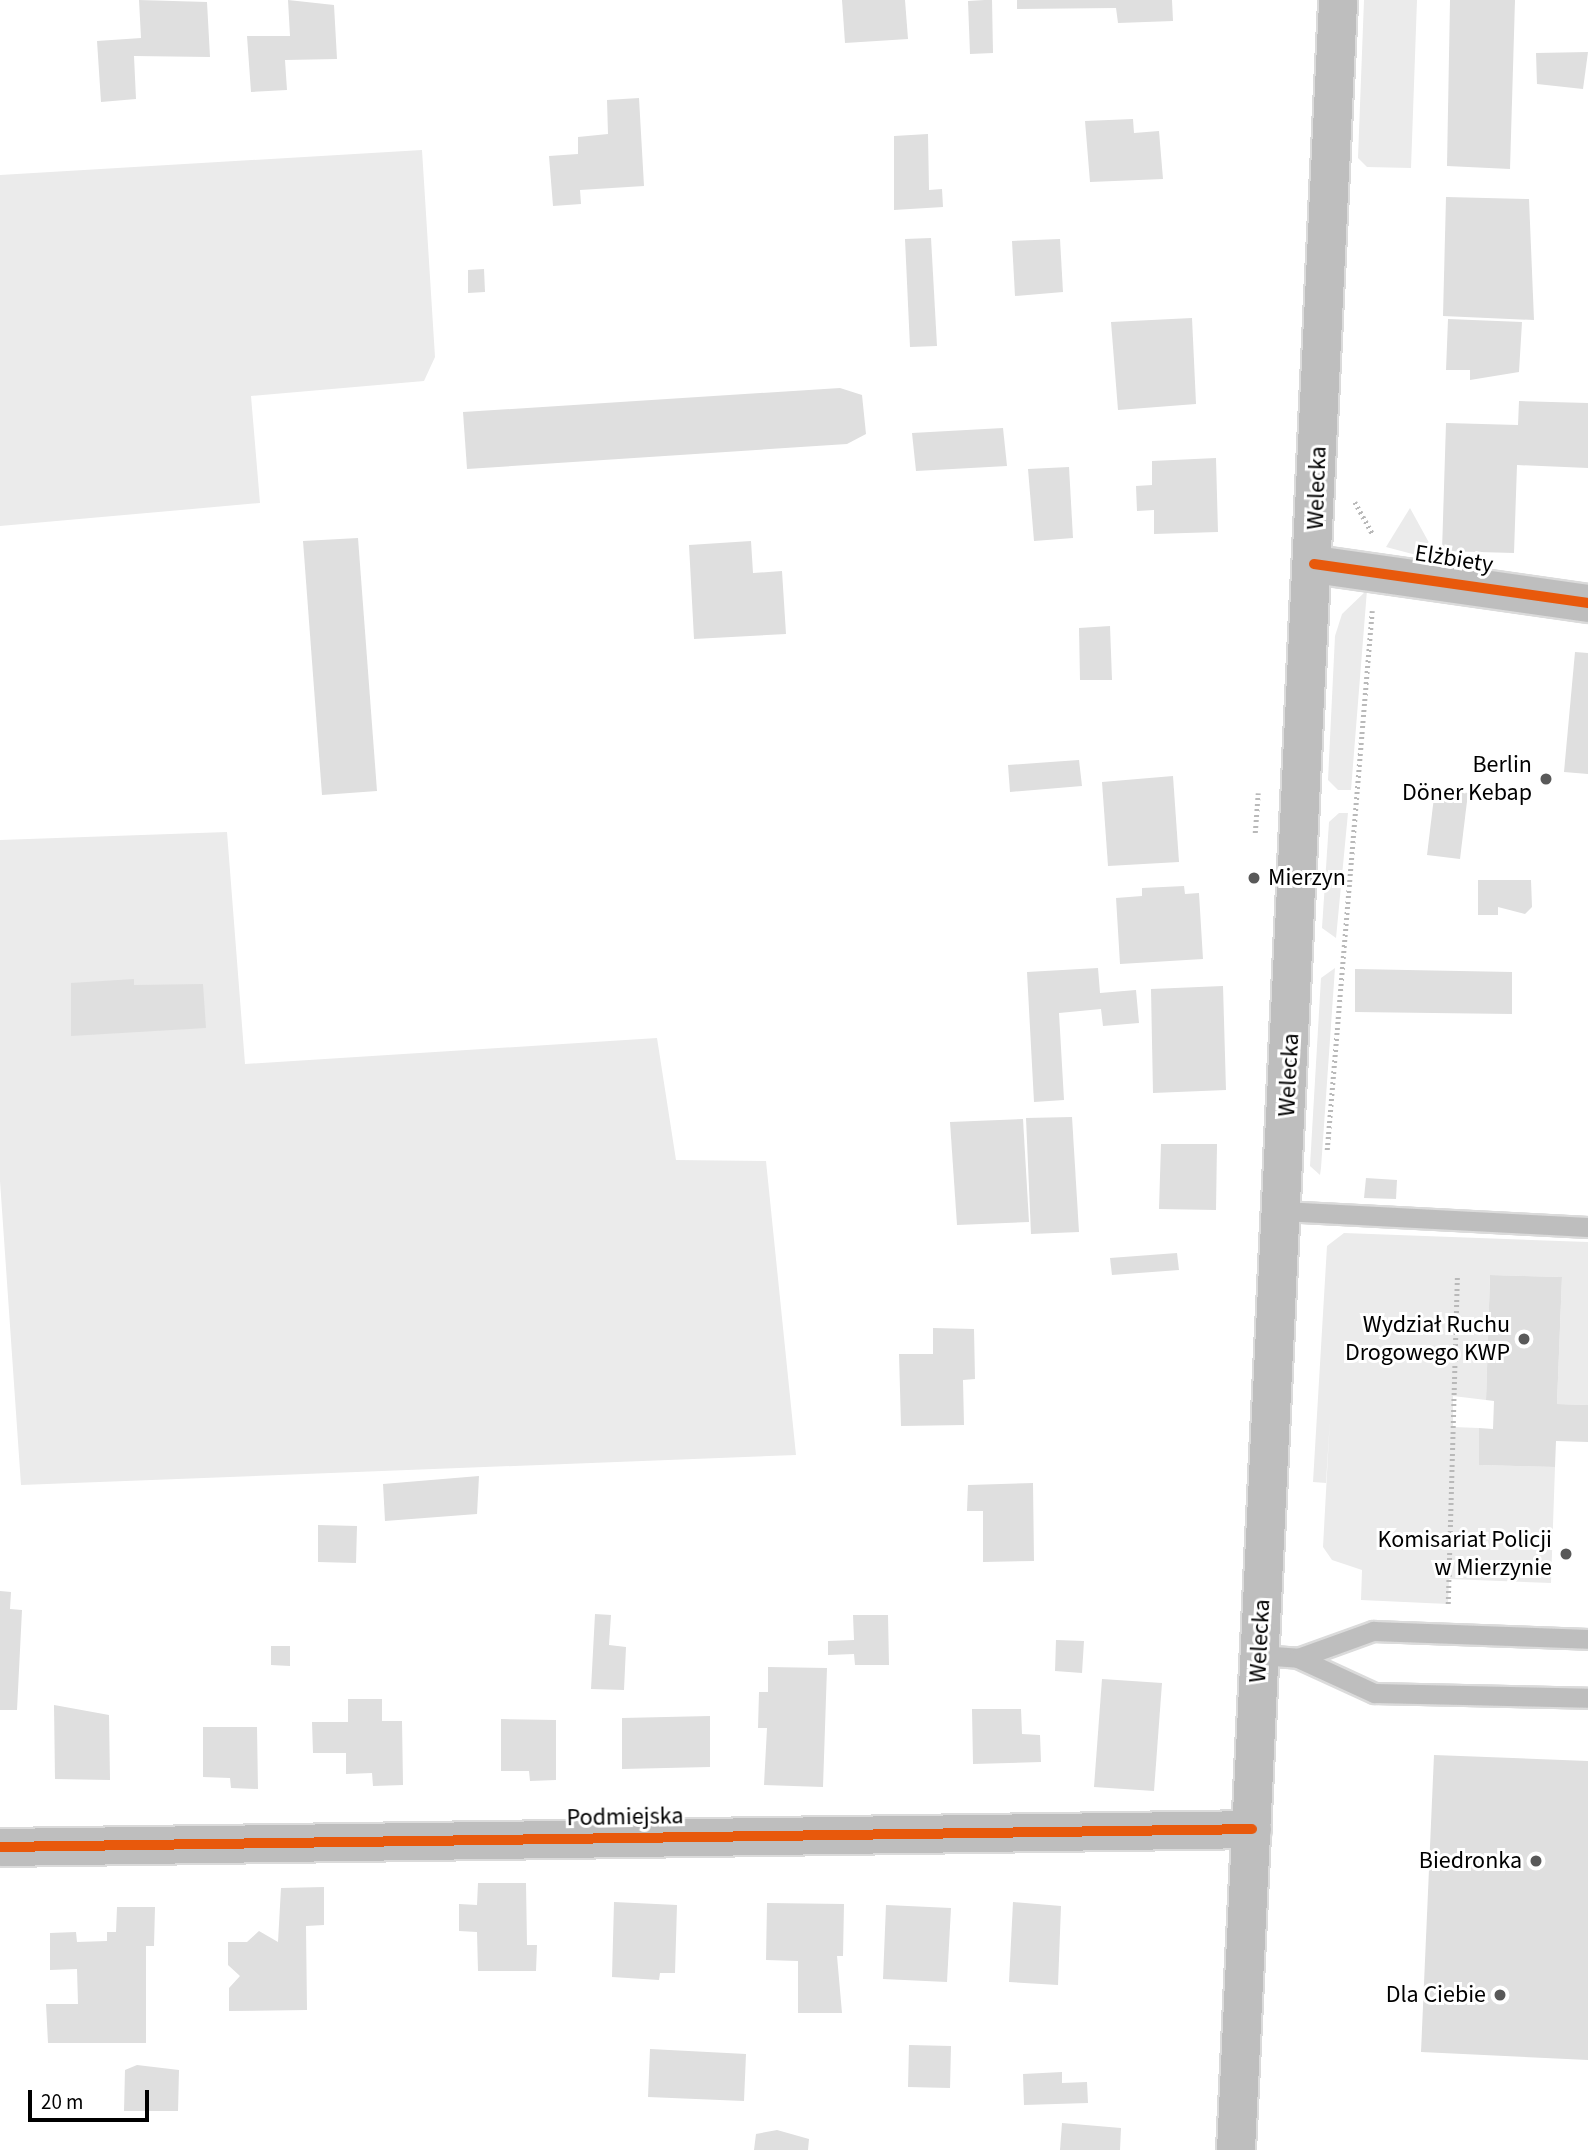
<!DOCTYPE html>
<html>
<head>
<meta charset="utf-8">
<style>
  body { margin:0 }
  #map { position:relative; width:1588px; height:2150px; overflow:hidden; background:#fff; font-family:"Source Sans 3",sans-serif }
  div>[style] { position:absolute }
  .green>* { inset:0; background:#ebebeb }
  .building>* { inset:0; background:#dfdfdf }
  .path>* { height:4.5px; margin-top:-2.25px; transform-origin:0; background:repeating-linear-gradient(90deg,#b9b9b9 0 2px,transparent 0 5.5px) }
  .roads { filter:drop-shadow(2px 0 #dbdbdb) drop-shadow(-2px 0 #dbdbdb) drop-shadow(0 2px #dbdbdb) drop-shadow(0 -2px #dbdbdb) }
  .lane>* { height:19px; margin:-9.5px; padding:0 9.5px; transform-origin:9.5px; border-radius:9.5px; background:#bebebe }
  .street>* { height:37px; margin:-18.5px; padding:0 18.5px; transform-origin:18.5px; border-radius:18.5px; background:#bebebe }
  .primary>* { height:38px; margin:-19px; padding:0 19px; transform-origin:19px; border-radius:19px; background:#bebebe }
  .cycleway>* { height:10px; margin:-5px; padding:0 5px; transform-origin:5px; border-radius:5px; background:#e8590c }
  .dots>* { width:19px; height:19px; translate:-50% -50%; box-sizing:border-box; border:4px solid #fff; border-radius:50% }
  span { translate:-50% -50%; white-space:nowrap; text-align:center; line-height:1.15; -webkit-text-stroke:6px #fff; paint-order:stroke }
  .street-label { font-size:24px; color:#000 }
  .poi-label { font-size:24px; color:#000 }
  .right { translate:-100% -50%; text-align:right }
  .left { translate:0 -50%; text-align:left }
  .scale { position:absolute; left:28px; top:2090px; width:121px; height:32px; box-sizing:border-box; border:4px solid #000; border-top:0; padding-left:9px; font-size:21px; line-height:24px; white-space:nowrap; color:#000; -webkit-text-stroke:5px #fff; paint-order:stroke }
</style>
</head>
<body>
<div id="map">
  <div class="green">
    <i style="clip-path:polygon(1364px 0,1417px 0,1411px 168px,1367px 167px,1358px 158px)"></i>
    <i style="clip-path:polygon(422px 150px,435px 357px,424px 381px,251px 396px,260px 503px,0 526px,0 175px)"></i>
    <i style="clip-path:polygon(1410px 508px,1439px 561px,1386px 547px)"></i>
    <i style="clip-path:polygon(1367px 590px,1351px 790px,1338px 790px,1328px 780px,1335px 636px,1342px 614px)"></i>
    <i style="clip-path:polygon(1339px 813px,1348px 813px,1336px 938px,1322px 928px,1329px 822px)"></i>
    <i style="clip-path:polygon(227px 832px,245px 1064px,657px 1038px,676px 1160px,766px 1161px,796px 1455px,21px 1485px,0 1181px,0 840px)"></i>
    <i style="clip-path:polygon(1335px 968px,1321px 1168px,1320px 1175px,1310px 1166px,1321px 978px)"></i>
    <i style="clip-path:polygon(1344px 1233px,1588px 1242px,1588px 1405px,1557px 1404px,1562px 1277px,1490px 1275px,1486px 1400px,1453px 1396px,1453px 1427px,1479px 1428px,1479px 1465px,1555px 1467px,1551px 1583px,1449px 1579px,1448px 1604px,1361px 1600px,1362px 1570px,1332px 1560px,1323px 1547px,1330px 1418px,1326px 1483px,1313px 1482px,1327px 1246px)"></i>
  </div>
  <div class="building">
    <i style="clip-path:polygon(139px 0,207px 2px,210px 57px,134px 56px,136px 99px,101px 102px,97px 41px,141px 38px)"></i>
    <i style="clip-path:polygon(288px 0,334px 5px,337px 59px,285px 60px,287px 90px,251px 92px,247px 36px,290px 36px)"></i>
    <i style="clip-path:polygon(842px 0,905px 0,908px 39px,845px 43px)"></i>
    <i style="clip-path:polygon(985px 0,992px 0,993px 53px,970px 54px,968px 1px)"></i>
    <i style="clip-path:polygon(1017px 0,1172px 0,1173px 21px,1118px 23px,1116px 8px,1017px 9px)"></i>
    <i style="clip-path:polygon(1450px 0,1515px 0,1510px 169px,1447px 166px)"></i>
    <i style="clip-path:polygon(1588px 52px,1583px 89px,1537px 84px,1536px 53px)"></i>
    <i style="clip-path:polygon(639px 98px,644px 186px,580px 190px,581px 204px,553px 206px,549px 156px,578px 154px,578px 137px,608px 134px,607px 100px)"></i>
    <i style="clip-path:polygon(1133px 119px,1134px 133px,1159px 131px,1163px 179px,1090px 182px,1085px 121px)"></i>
    <i style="clip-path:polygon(928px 134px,929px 190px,942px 189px,943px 207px,894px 210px,894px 136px)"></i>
    <i style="clip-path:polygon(1446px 197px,1529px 199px,1534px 320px,1443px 316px)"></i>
    <i style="clip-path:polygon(931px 238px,937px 346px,910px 347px,905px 239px)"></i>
    <i style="clip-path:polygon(1060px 239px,1063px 292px,1015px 296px,1012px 241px)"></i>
    <i style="clip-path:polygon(484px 269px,485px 292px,468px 293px,468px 270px)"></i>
    <i style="clip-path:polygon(1192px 318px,1196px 404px,1118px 410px,1111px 322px)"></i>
    <i style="clip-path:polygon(1448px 319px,1522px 322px,1519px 372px,1470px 380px,1470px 370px,1446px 370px)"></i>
    <i style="clip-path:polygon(840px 388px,862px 395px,866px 434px,847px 444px,467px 469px,463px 412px)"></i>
    <i style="clip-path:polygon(1519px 401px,1588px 403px,1588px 468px,1517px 465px,1514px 553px,1442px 551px,1446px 423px,1518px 425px)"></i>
    <i style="clip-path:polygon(1003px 428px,1007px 466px,916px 471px,912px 433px)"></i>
    <i style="clip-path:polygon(1216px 458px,1218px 532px,1154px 534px,1154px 510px,1137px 511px,1136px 486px,1152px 485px,1152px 461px)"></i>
    <i style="clip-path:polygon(1069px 467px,1073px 538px,1034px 541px,1028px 469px)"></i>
    <i style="clip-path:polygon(358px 538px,377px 791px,322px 795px,303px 541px)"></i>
    <i style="clip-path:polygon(751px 541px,753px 573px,782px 571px,786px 634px,694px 639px,689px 545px)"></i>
    <i style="clip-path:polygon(1110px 626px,1112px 680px,1080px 680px,1079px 628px)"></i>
    <i style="clip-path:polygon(1575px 652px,1588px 653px,1588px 774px,1564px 772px)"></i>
    <i style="clip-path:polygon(1079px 760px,1082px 786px,1010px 792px,1008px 765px)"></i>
    <i style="clip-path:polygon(1173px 776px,1179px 862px,1108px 866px,1102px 782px)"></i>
    <i style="clip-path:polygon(1435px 789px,1468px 793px,1460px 859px,1427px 855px)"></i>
    <i style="clip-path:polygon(1478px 880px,1531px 880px,1532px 907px,1525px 914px,1498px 907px,1498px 915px,1478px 915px)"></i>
    <i style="clip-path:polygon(1184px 886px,1185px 894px,1199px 893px,1203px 959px,1120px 964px,1116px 898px,1142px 896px,1142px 888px)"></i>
    <i style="clip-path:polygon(1098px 968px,1100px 993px,1136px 990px,1139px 1023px,1103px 1026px,1101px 1009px,1059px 1013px,1064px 1100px,1034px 1102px,1027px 972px)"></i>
    <i style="clip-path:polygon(1355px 969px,1512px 972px,1512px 1014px,1355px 1012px)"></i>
    <i style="clip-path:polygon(134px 979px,134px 985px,203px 984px,206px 1028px,71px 1036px,71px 983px)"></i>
    <i style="clip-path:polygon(1223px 986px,1226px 1090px,1153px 1093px,1151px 989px)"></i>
    <i style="clip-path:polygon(1072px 1117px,1079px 1232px,1031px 1234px,1026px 1118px)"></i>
    <i style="clip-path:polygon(1023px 1119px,1029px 1222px,957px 1225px,950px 1122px)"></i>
    <i style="clip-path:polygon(1161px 1144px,1217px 1144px,1216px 1210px,1159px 1209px)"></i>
    <i style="clip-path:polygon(1366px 1178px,1397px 1180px,1396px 1199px,1364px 1198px)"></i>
    <i style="clip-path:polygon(1177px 1253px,1179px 1270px,1112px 1275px,1110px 1258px)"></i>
    <i style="clip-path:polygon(1490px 1275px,1562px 1277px,1557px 1404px,1588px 1405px,1588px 1442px,1556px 1441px,1555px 1467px,1479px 1465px,1479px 1428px,1493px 1429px,1494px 1401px,1486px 1400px)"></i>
    <i style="clip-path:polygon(933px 1328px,974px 1329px,975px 1379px,963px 1380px,964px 1425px,901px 1426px,899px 1354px,933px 1354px)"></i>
    <i style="clip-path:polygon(479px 1476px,477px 1514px,385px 1521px,383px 1484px)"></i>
    <i style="clip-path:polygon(1033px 1483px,1034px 1561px,983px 1562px,983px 1511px,967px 1511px,968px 1485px)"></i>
    <i style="clip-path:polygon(318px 1525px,357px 1526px,356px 1563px,318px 1562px)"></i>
    <i style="clip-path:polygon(0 1591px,11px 1592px,10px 1609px,22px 1610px,17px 1710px,0 1710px)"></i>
    <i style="clip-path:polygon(595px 1614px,611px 1615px,609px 1645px,626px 1647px,624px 1690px,591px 1689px)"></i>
    <i style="clip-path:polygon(853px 1615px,888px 1615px,889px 1665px,855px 1665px,854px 1654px,828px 1655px,828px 1641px,854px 1640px)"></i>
    <i style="clip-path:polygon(1056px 1640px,1084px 1641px,1082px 1673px,1055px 1671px)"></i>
    <i style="clip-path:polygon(271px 1646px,290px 1646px,290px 1666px,271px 1665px)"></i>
    <i style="clip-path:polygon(768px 1667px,827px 1668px,823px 1787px,764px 1785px,767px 1728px,758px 1728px,759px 1692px,768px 1692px)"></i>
    <i style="clip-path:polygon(1102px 1679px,1162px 1683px,1154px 1791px,1094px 1787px)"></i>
    <i style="clip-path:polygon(348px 1699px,382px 1699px,382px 1721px,402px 1721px,403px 1785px,373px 1786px,372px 1773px,346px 1774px,346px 1753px,313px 1753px,312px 1722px,348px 1722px)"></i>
    <i style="clip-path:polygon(54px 1705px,109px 1715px,110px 1780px,55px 1779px)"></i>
    <i style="clip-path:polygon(972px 1709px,1021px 1709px,1022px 1734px,1040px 1735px,1041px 1762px,973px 1764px)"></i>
    <i style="clip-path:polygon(710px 1716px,710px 1767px,622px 1769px,622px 1718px)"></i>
    <i style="clip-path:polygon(501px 1719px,556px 1720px,556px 1780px,530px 1781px,529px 1771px,501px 1771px)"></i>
    <i style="clip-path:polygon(203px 1727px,257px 1727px,258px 1789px,231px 1788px,230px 1778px,203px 1777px)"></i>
    <i style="clip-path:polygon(1434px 1755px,1588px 1761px,1588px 2060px,1421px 2052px)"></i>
    <i style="clip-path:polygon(478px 1883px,526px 1883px,527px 1945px,537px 1945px,536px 1971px,478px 1971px,477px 1932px,459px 1931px,459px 1904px,477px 1905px)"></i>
    <i style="clip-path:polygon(324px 1887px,324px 1925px,306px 1926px,307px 2010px,229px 2011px,229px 1988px,240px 1976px,228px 1965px,228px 1942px,247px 1942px,259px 1931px,278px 1942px,281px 1888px)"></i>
    <i style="clip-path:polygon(614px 1902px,677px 1905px,675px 1973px,660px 1973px,659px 1980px,612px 1977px)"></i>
    <i style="clip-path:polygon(1013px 1902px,1061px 1906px,1058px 1985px,1009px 1982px)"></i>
    <i style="clip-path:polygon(767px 1903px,844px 1904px,843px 1956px,837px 1956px,842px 2013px,798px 2013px,798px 1961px,766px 1960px)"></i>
    <i style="clip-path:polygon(886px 1905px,951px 1908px,947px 1982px,883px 1979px)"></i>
    <i style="clip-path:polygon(117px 1907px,155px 1907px,154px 1946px,146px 1946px,146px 2043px,48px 2043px,46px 2004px,78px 2004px,77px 1969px,50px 1970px,50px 1933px,76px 1932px,77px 1942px,107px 1941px,107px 1932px,116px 1932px)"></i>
    <i style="clip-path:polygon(909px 2045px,951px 2046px,950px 2088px,908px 2087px)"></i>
    <i style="clip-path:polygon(650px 2049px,746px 2054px,744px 2101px,648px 2097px)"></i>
    <i style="clip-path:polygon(137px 2065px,179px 2070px,178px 2111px,124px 2111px,125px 2070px)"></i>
    <i style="clip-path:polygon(1062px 2072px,1062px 2083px,1087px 2082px,1088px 2103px,1024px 2105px,1023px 2074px)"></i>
    <i style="clip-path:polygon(1062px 2123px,1121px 2128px,1120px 2150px,1060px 2150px)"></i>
    <i style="clip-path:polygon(777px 2130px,809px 2139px,808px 2150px,754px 2150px,756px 2134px)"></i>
  </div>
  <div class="path">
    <i style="left:1355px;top:502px;width:37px;rotate:61deg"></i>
    <i style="left:1255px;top:833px;width:40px;rotate:-85.7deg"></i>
    <i style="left:1327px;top:1150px;width:541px;rotate:-85.23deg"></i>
    <i style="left:1448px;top:1604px;width:330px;rotate:-88.4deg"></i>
  </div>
  <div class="roads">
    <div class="lane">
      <i style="left:1282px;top:1211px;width:306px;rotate:3deg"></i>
      <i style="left:1259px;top:1655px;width:39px;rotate:4deg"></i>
      <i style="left:1298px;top:1658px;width:80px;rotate:-19.8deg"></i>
      <i style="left:1373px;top:1631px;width:215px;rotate:2.1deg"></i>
      <i style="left:1298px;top:1658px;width:84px;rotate:24.7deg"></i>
      <i style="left:1374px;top:1693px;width:214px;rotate:1.3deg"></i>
    </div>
    <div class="street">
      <i style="left:1314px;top:564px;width:277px;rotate:8.1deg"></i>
      <i style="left:0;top:1847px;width:1252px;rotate:-0.82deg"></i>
    </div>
    <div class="primary">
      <i style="left:1236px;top:2150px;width:2152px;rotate:-87.28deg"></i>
    </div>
  </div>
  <div class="cycleway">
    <i style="left:1314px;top:564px;width:277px;rotate:8.1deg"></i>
    <i style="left:0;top:1847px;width:1252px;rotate:-0.82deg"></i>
  </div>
  <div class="dots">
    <i style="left:1546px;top:779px;background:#595959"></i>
    <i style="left:1254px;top:878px;background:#595959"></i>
    <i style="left:1524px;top:1339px;background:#595959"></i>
    <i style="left:1566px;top:1554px;background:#595959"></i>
    <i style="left:1536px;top:1861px;background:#595959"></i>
    <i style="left:1500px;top:1995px;background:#595959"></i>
  </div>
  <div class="street-label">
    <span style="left:1317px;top:488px;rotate:-88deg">Welecka</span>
    <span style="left:1454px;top:559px;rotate:9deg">Elżbiety</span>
    <span style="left:1289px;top:1075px;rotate:-87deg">Welecka</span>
    <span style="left:1260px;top:1641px;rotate:-87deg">Welecka</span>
    <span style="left:625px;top:1817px;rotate:-1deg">Podmiejska</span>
  </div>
  <div class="poi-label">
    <span class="right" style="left:1532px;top:779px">Berlin<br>Döner Kebap</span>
    <span class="left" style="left:1268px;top:878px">Mierzyn</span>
    <span class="right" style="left:1510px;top:1339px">Wydział Ruchu<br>Drogowego KWP</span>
    <span class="right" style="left:1552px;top:1554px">Komisariat Policji<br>w Mierzynie</span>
    <span class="right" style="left:1522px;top:1861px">Biedronka</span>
    <span class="right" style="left:1486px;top:1995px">Dla Ciebie</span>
  </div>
  <div class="scale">20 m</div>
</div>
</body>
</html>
